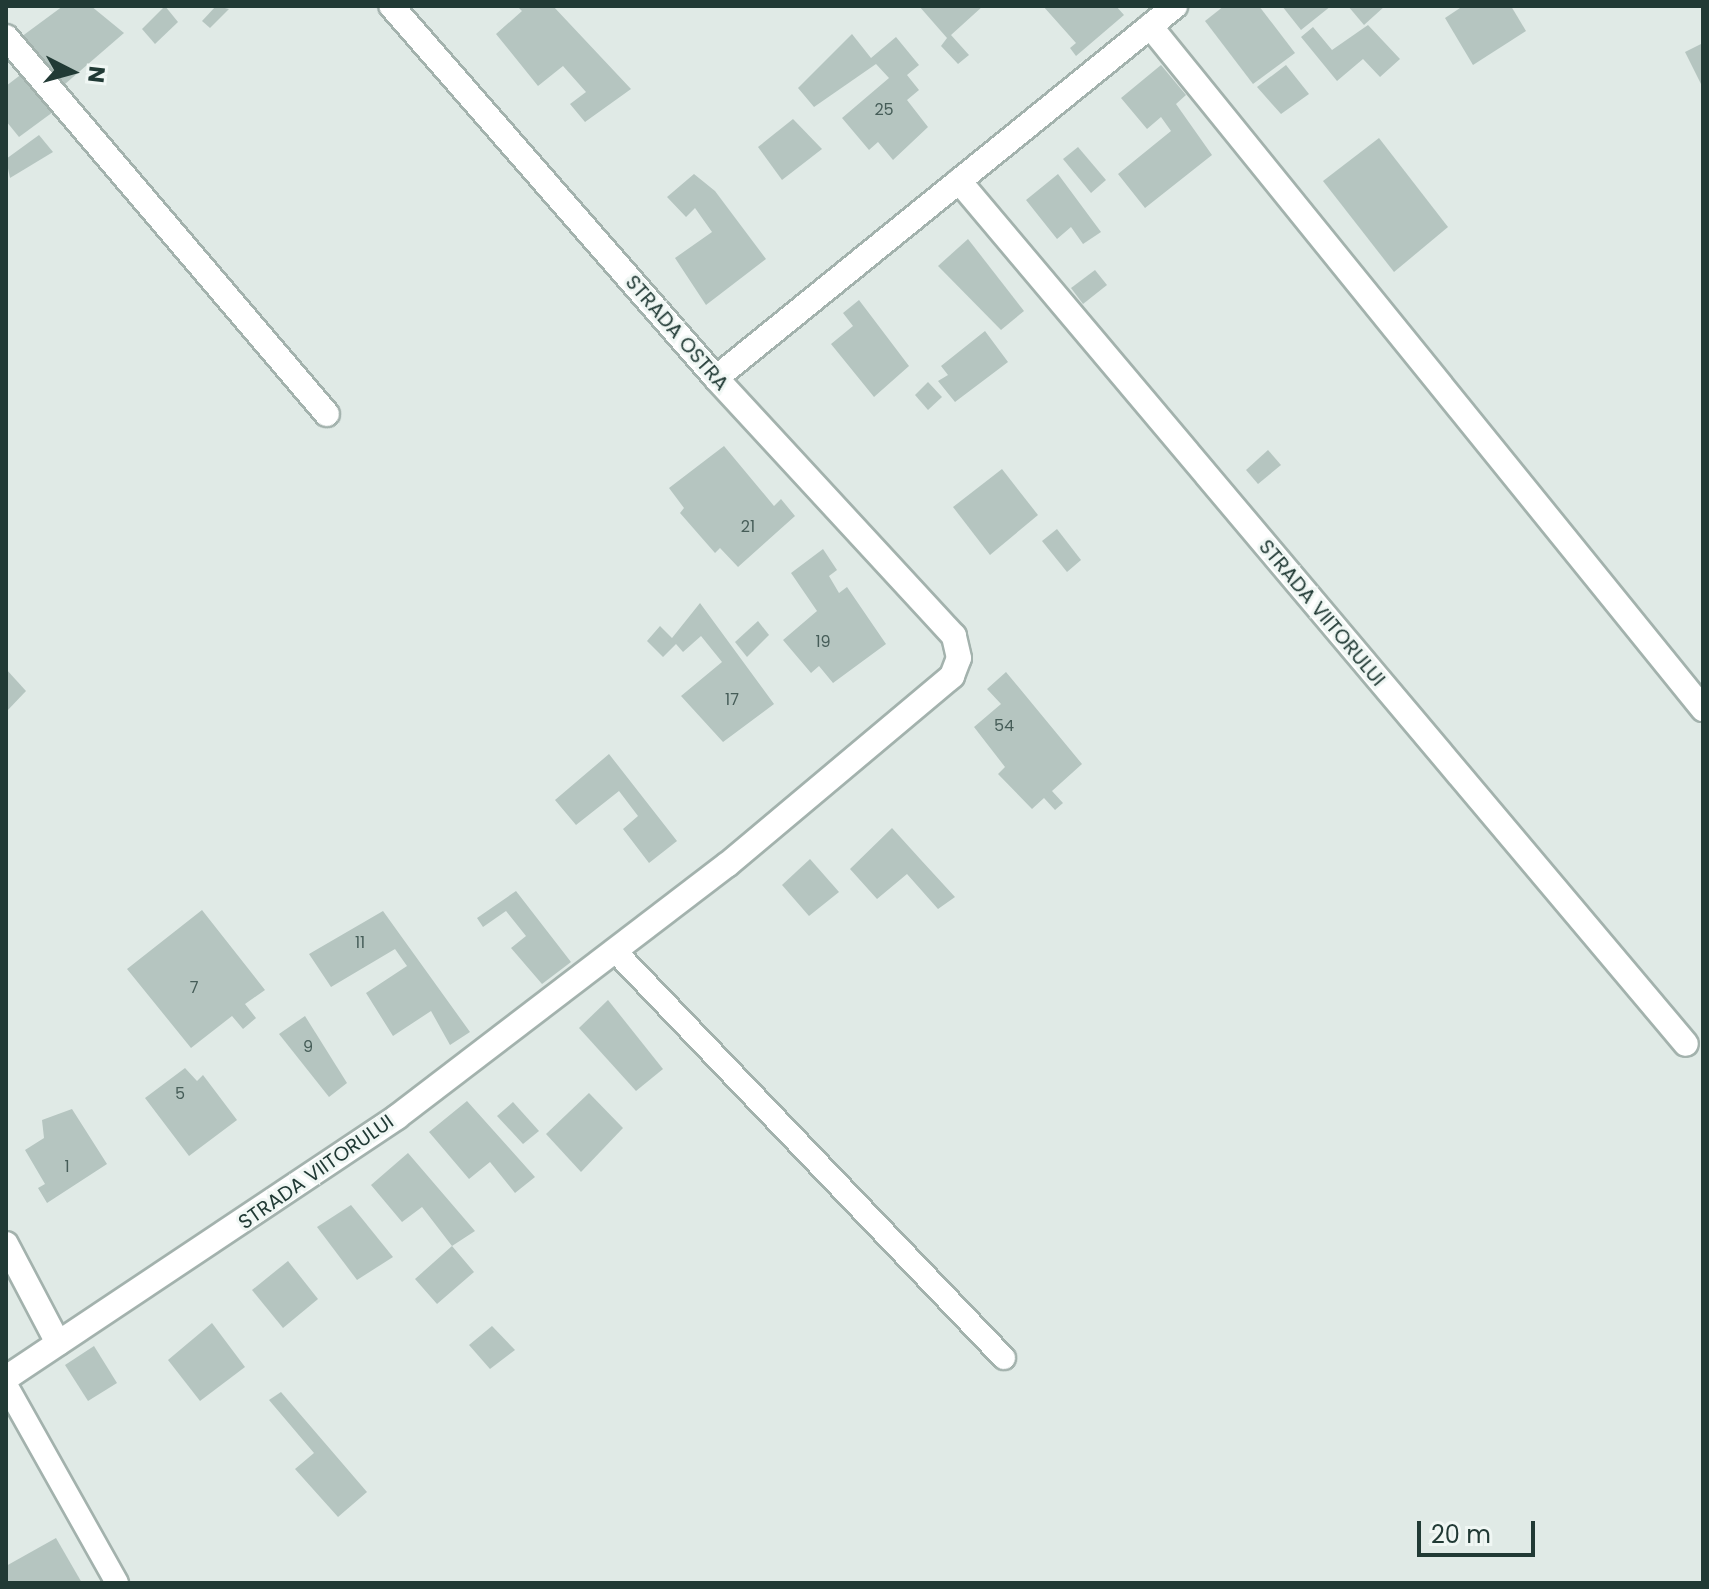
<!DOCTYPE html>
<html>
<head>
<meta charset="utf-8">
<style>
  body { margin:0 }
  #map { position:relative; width:1709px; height:1589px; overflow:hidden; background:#e0eae6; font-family:Poppins,sans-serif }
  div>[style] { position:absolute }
  .building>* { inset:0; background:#b5c5c0 }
  .roads { filter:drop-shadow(2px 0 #a3b2ad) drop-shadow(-2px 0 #a3b2ad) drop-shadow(0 2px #a3b2ad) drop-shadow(0 -2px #a3b2ad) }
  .service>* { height:22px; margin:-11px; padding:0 11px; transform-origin:11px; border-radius:11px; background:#fff }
  .minor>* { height:24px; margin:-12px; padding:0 12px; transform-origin:12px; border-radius:12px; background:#fff }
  span { translate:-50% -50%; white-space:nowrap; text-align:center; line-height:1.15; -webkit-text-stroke:6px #f0f7f4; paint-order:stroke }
  .number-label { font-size:16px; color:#465d58 }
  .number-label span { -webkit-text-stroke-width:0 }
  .street-label { font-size:20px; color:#213a35 }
  .frame { position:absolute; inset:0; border:8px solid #213a35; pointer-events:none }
  .north { position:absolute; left:32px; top:32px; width:80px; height:80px; -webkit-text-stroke:6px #f0f7f4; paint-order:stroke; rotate:96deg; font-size:22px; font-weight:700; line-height:32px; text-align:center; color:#213a35 }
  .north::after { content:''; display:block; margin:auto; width:28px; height:36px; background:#213a35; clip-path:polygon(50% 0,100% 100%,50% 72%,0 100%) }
  .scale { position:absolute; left:1417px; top:1521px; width:118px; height:36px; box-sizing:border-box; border:4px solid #213a35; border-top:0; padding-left:10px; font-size:24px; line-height:28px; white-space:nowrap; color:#213a35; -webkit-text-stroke:6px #f0f7f4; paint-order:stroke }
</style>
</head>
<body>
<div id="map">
  <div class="building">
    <i style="clip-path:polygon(63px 6px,91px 6px,124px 33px,65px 84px,21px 37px)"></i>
    <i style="clip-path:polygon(165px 6px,178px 22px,155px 44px,142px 29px)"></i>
    <i style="clip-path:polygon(216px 6px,229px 9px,210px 28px,202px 21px)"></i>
    <i style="clip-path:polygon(517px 6px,553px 6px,631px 89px,585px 122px,570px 104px,586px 92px,563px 66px,538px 86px,496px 34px,522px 11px)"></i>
    <i style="clip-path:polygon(919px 6px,983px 6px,951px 35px,969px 55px,958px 64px,941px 46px,947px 38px)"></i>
    <i style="clip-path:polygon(1043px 6px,1116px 6px,1124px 15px,1076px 56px,1070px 48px,1076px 43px)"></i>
    <i style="clip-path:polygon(1224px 6px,1259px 6px,1295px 53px,1253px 84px,1205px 21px)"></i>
    <i style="clip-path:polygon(1282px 6px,1331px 6px,1301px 30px)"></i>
    <i style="clip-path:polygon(1348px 6px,1385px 6px,1364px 25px)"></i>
    <i style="clip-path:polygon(1463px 6px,1511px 6px,1526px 31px,1473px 65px,1445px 18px)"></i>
    <i style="clip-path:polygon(1368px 25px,1400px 59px,1380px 77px,1363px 59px,1337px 81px,1301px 37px,1313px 27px,1332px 50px)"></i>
    <i style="clip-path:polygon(852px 34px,871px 58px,896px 37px,919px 65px,907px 75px,919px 90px,907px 100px,928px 127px,893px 160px,878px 142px,869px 150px,842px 118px,889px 78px,876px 64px,814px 107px,798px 88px)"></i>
    <i style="clip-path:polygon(1703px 43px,1703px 88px,1685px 52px)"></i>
    <i style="clip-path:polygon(1161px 65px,1186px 95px,1176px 104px,1212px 155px,1145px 208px,1118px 174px,1171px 131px,1161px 117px,1147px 129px,1121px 98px)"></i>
    <i style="clip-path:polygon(1286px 65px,1309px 94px,1281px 114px,1257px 87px)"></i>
    <i style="clip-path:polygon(23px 73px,53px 112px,19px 137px,6px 121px,6px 86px)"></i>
    <i style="clip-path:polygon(793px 119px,822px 149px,782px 180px,758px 147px)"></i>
    <i style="clip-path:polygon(39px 135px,53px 152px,10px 178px,6px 159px)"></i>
    <i style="clip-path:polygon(1379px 138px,1448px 227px,1394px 272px,1323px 181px)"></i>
    <i style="clip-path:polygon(1078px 147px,1106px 180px,1091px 193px,1063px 159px)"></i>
    <i style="clip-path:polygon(694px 174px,715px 191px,766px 259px,706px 305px,675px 258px,712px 232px,695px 208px,686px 217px,667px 197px)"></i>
    <i style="clip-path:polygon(1058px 174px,1101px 232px,1083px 244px,1071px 227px,1057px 239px,1026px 200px)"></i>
    <i style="clip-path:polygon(968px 239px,1024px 311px,1001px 330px,938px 266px)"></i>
    <i style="clip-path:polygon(1095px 270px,1107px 285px,1083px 304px,1071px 288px)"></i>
    <i style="clip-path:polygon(859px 300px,909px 366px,874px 397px,831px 344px,853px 326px,843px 313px)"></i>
    <i style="clip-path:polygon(985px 331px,1008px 362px,955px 402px,938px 381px,948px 375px,941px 366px)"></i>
    <i style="clip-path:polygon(928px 382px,942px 397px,928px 410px,915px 395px)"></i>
    <i style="clip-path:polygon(724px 446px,774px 506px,781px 499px,795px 516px,738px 567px,720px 548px,715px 553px,680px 513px,684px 508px,669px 488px)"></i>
    <i style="clip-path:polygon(1268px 450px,1281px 465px,1258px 484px,1246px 470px)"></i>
    <i style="clip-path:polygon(1002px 469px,1038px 515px,990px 555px,953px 507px)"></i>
    <i style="clip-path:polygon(1057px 529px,1081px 560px,1067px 572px,1042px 541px)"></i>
    <i style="clip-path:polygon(823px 549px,837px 570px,829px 576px,839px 593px,847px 587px,886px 644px,833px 683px,819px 666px,811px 673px,783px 640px,817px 611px,791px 573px)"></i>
    <i style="clip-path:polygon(700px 603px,774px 704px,723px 742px,681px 696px,722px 662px,701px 636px,683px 652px,676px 644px,663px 657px,647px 641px,660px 626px,672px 638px)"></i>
    <i style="clip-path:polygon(758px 621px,769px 635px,747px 657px,735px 642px)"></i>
    <i style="clip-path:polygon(6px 669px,26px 691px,6px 712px)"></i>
    <i style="clip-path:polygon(1006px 672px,1082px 764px,1052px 791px,1063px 803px,1055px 810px,1044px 798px,1032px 809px,998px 774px,1005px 767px,974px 727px,1001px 704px,987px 689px)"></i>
    <i style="clip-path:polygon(609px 754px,677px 841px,649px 863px,623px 829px,638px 816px,619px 791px,576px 825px,555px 800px)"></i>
    <i style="clip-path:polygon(892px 828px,921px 860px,955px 897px,938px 909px,907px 874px,877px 899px,850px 869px)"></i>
    <i style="clip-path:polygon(810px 859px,839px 892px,809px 916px,782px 885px)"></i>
    <i style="clip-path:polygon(516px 891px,571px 962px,542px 984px,511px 948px,526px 936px,506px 911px,483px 927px,477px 918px)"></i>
    <i style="clip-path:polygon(202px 910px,265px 990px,245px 1004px,256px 1018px,243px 1029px,232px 1016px,191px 1048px,127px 969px)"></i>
    <i style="clip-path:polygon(383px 911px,470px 1032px,450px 1045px,431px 1011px,393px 1036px,366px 993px,407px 966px,395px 949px,331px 987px,309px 954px)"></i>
    <i style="clip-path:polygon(608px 1000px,663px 1069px,636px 1091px,579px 1028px)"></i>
    <i style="clip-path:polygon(305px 1016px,347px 1083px,329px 1097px,279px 1034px)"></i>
    <i style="clip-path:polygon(185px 1068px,197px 1081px,203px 1075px,237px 1120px,189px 1156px,145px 1098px)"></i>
    <i style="clip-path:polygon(589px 1093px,623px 1128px,581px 1172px,546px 1134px)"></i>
    <i style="clip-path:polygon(467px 1101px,535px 1177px,515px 1193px,490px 1162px,469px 1179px,429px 1132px)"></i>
    <i style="clip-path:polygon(513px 1102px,539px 1131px,523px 1144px,497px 1116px)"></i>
    <i style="clip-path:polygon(72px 1109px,107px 1164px,47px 1203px,38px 1188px,45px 1184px,25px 1150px,44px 1138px,42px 1120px)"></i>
    <i style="clip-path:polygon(408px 1153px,475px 1231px,452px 1246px,474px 1272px,437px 1304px,415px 1279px,452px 1246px,422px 1207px,402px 1222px,371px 1185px)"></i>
    <i style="clip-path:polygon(351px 1205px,393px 1257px,357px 1280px,317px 1227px)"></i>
    <i style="clip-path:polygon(288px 1261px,318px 1299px,283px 1328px,252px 1290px)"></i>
    <i style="clip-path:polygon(212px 1323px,245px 1367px,200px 1401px,168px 1360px)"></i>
    <i style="clip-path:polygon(492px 1326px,515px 1350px,490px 1369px,469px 1345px)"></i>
    <i style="clip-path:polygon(94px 1346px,117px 1383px,88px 1401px,65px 1365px)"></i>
    <i style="clip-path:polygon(281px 1392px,367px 1492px,338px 1517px,295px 1469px,314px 1453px,269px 1400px)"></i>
    <i style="clip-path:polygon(56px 1538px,82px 1583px,6px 1583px,6px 1566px)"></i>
  </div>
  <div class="roads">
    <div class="service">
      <i style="left:615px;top:951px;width:563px;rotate:46.3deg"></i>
      <i style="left:6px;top:1385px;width:227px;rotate:60.7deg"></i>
    </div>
    <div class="minor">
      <i style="left:1150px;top:26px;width:879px;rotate:51deg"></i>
      <i style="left:6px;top:37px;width:495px;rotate:49.6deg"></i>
      <i style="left:959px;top:181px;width:1128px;rotate:49.89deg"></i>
      <i style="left:716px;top:378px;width:591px;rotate:-39.02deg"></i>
      <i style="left:6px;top:1244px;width:112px;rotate:62.3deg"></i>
      <i style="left:6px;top:1378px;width:470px;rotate:-33.7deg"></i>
      <i style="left:397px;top:1117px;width:415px;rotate:-37.4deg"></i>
      <i style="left:727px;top:865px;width:294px;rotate:-40deg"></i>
      <i style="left:952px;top:676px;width:19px;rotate:-69deg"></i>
      <i style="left:959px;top:658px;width:23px;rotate:-103deg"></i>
      <i style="left:954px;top:636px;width:351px;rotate:-132.7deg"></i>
      <i style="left:716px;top:378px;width:494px;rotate:-131.1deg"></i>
    </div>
  </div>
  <div class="number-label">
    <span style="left:884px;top:110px">25</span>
    <span style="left:748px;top:527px">21</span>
    <span style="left:823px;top:642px">19</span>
    <span style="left:732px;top:700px">17</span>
    <span style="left:1004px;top:726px">54</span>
    <span style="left:360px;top:943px">11</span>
    <span style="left:194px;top:988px">7</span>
    <span style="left:308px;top:1047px">9</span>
    <span style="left:180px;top:1094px">5</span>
    <span style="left:67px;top:1167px">1</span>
  </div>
  <div class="street-label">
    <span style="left:677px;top:333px;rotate:49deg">STRADA OSTRA</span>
    <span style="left:1322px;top:613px;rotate:50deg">STRADA VIITORULUI</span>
    <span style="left:316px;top:1172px;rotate:-35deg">STRADA VIITORULUI</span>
  </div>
  <div class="frame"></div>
  <div class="north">N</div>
  <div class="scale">20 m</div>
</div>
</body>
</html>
